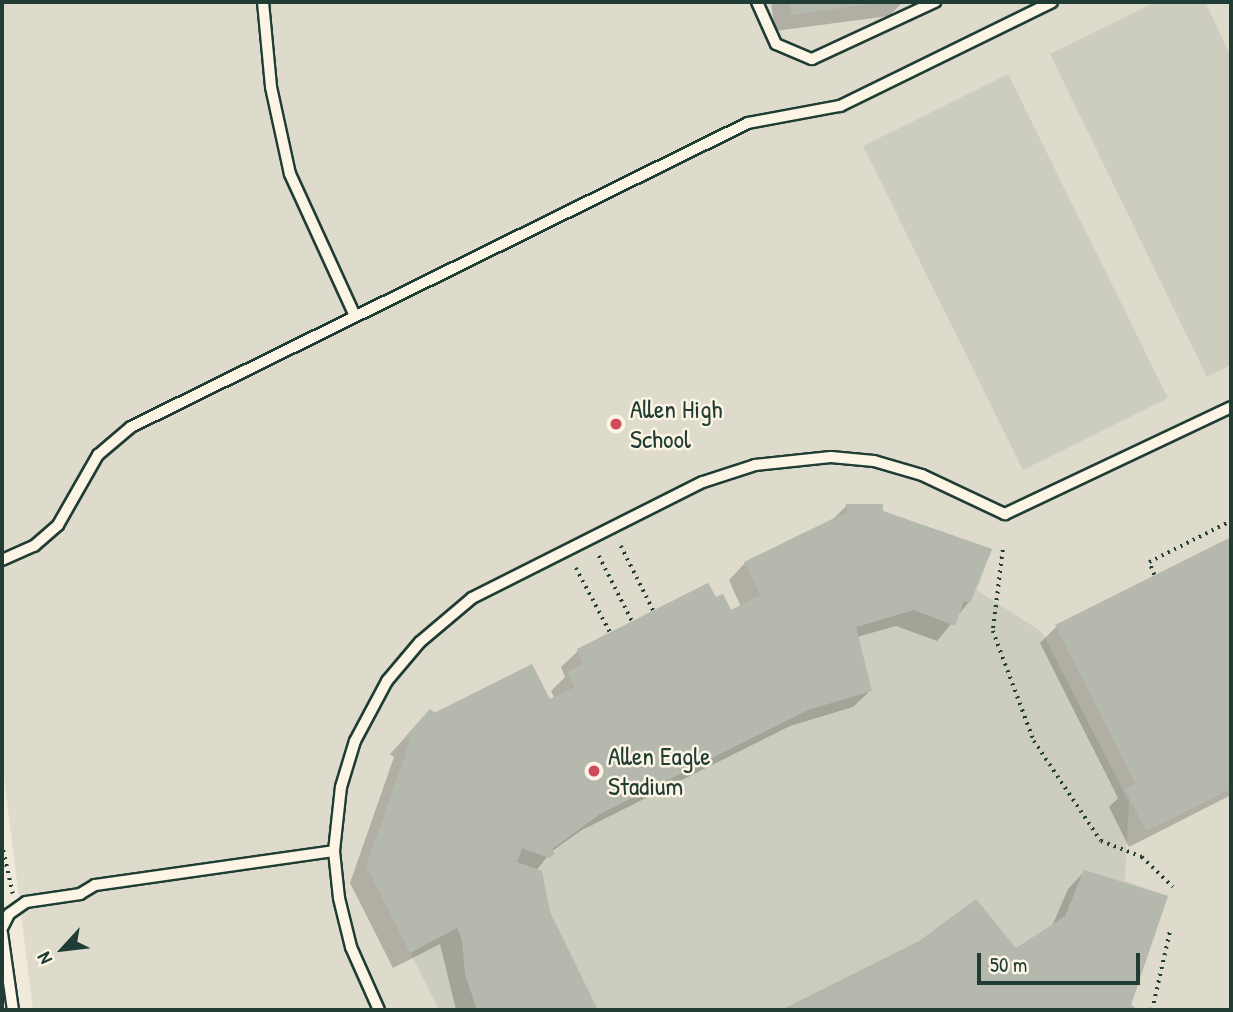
<!DOCTYPE html>
<html>
<head>
<meta charset="utf-8">
<style>
  body { margin:0 }
  #map { position:relative; width:1233px; height:1012px; overflow:hidden; background:#efeada; font-family:"Patrick Hand",sans-serif }
  div>[style] { position:absolute }
  .built>* { inset:0; background:#dedbcc }
  .green>* { inset:0; background:#cccdbf }
  .shadow>* { inset:0; background:#0003 }
  .building>* { inset:0; background:#b5b9ad }
  .path>* { height:3.5px; margin-top:-1.75px; transform-origin:0; background:repeating-linear-gradient(90deg,#1f3d34 0 2px,transparent 0 7px) }
  .roads { filter:drop-shadow(2px 0 #1f3d34) drop-shadow(-2px 0 #1f3d34) drop-shadow(0 2px #1f3d34) drop-shadow(0 -2px #1f3d34) }
  .service>* { height:10px; margin:-5px; padding:0 5px; transform-origin:5px; border-radius:5px; background:#fcf5e5 }
  .dots>* { width:19px; height:19px; translate:-50% -50%; box-sizing:border-box; border:4px solid #fcf5e5; border-radius:50% }
  span { translate:-50% -50%; white-space:nowrap; text-align:center; line-height:1.15; -webkit-text-stroke:5px #fcf5e5; paint-order:stroke }
  .poi-label { font-size:26px; color:#1f3d34 }
  .left { translate:0 -50%; text-align:left }
  .frame { position:absolute; inset:0; border:4px solid #1f3d34; pointer-events:none }
  .north { position:absolute; left:28px; top:914px; width:70px; height:70px; -webkit-text-stroke:5px #fcf5e5; paint-order:stroke; rotate:243deg; font-size:19px; font-weight:700; line-height:28px; text-align:center; color:#1f3d34 }
  .north::after { content:''; display:block; margin:auto; width:24px; height:32px; background:#1f3d34; clip-path:polygon(50% 0,100% 100%,50% 72%,0 100%) }
  .scale { position:absolute; left:977px; top:953px; width:163px; height:32px; box-sizing:border-box; border:4px solid #1f3d34; border-top:0; padding-left:9px; font-size:21px; line-height:24px; white-space:nowrap; color:#1f3d34; -webkit-text-stroke:5px #fcf5e5; paint-order:stroke }
</style>
</head>
<body>
<div id="map">
  <div class="built">
    <i style="clip-path:polygon(2px 2px,1231px 2px,1231px 1010px,33px 1010px,2px 762px)"></i>
  </div>
  <div class="green">
    <i style="clip-path:polygon(1156px 2px,1205px 2px,1231px 56px,1231px 365px,1207px 377px,1050px 54px)"></i>
    <i style="clip-path:polygon(1008px 74px,1168px 398px,1023px 470px,863px 146px)"></i>
    <i style="clip-path:polygon(846px 504px,883px 504px,883px 511px,992px 549px,977px 590px,1042px 632px,1129px 802px,1125px 881px,1168px 896px,1131px 1004px,1138px 1010px,439px 1010px,366px 866px,410px 740px,406px 736px,430px 709px,435px 712px,532px 664px,550px 699px,574px 687px,567px 672px,583px 664px,577px 649px,708px 583px,715px 597px,723px 594px,732px 610px,760px 595px,744px 562px,846px 512px)"></i>
  </div>
  <div class="shadow">
    <i style="clip-path:polygon(771px 2px,903px 2px,889px 16px,775px 31px)"></i>
    <i style="clip-path:polygon(846px 506px,881px 512px,969px 602px,937px 641px,896px 626px,857px 637px,870px 691px,853px 707px,790px 726px,582px 830px,551px 852px,536px 871px,548px 913px,596px 1010px,456px 1010px,440px 944px,393px 968px,350px 883px,394px 757px,390px 754px,414px 728px,435px 715px,549px 702px,555px 699px,551px 691px,565px 677px,561px 667px,578px 651px,715px 600px,731px 612px,741px 607px,729px 580px,745px 563px,831px 521px)"></i>
    <i style="clip-path:polygon(1231px 540px,1231px 795px,1129px 847px,1109px 807px,1118px 798px,1040px 643px,1056px 627px)"></i>
    <i style="clip-path:polygon(1084px 872px,1129px 1005px,1135px 1010px,785px 1010px,920px 942px,1015px 950px,1052px 926px,1068px 889px)"></i>
  </div>
  <div class="building">
    <i style="clip-path:polygon(790px 2px,879px 2px,879px 3px,791px 15px)"></i>
    <i style="clip-path:polygon(846px 504px,883px 504px,883px 511px,992px 549px,970px 603px,964px 601px,955px 626px,914px 610px,856px 627px,872px 691px,808px 710px,600px 814px,552px 849px,555px 854px,549px 858px,522px 848px,517px 862px,542px 871px,550px 912px,598px 1010px,477px 1010px,465px 974px,462px 940px,457px 928px,410px 953px,366px 866px,410px 740px,406px 736px,430px 709px,435px 713px,532px 664px,550px 699px,574px 687px,567px 672px,583px 664px,577px 649px,708px 583px,716px 597px,723px 594px,731px 610px,760px 595px,744px 562px,847px 512px)"></i>
    <i style="clip-path:polygon(1231px 537px,1231px 789px,1146px 831px,1125px 789px,1136px 784px,1055px 625px)"></i>
    <i style="clip-path:polygon(1084px 870px,1168px 896px,1131px 1005px,1138px 1010px,781px 1010px,919px 941px,976px 899px,1016px 948px,1065px 916px)"></i>
  </div>
  <div class="path">
    <i style="left:621px;top:546px;width:72px;rotate:63.4deg"></i>
    <i style="left:1003px;top:550px;width:82px;rotate:97deg"></i>
    <i style="left:993px;top:631px;width:117px;rotate:69.6deg"></i>
    <i style="left:1034px;top:741px;width:120px;rotate:56.2deg"></i>
    <i style="left:1101px;top:841px;width:44px;rotate:21.3deg"></i>
    <i style="left:1142px;top:857px;width:43px;rotate:44.1deg"></i>
    <i style="left:599px;top:556px;width:73px;rotate:63.1deg"></i>
    <i style="left:576px;top:568px;width:72px;rotate:62deg"></i>
    <i style="left:1154px;top:575px;width:14px;rotate:-111deg"></i>
    <i style="left:1149px;top:562px;width:92px;rotate:-26.6deg"></i>
    <i style="left:2px;top:844px;width:51px;rotate:77.6deg"></i>
    <i style="left:1152px;top:1010px;width:82px;rotate:-77.3deg"></i>
  </div>
  <div class="roads">
    <div class="service">
      <i style="left:263px;top:2px;width:85px;rotate:84.6deg"></i>
      <i style="left:271px;top:87px;width:89px;rotate:77.7deg"></i>
      <i style="left:290px;top:174px;width:156px;rotate:65.4deg"></i>
      <i style="left:757px;top:2px;width:46px;rotate:65.7deg"></i>
      <i style="left:776px;top:44px;width:39px;rotate:23deg"></i>
      <i style="left:812px;top:59px;width:136px;rotate:-24.9deg"></i>
      <i style="left:2px;top:560px;width:35px;rotate:-24deg"></i>
      <i style="left:34px;top:546px;width:32px;rotate:-41deg"></i>
      <i style="left:58px;top:525px;width:81px;rotate:-60.3deg"></i>
      <i style="left:98px;top:455px;width:43px;rotate:-40.3deg"></i>
      <i style="left:131px;top:427px;width:688px;rotate:-26.23deg"></i>
      <i style="left:748px;top:123px;width:94px;rotate:-10.5deg"></i>
      <i style="left:840px;top:106px;width:236px;rotate:-26.1deg"></i>
      <i style="left:2px;top:928px;width:16px;rotate:-63deg"></i>
      <i style="left:9px;top:914px;width:21px;rotate:-35deg"></i>
      <i style="left:26px;top:902px;width:55px;rotate:-8.4deg"></i>
      <i style="left:80px;top:894px;width:17px;rotate:-31deg"></i>
      <i style="left:95px;top:885px;width:241px;rotate:-8.1deg"></i>
      <i style="left:2px;top:933px;width:78px;rotate:81.9deg"></i>
      <i style="left:379px;top:1010px;width:69px;rotate:-114deg"></i>
      <i style="left:351px;top:947px;width:50px;rotate:-103.8deg"></i>
      <i style="left:339px;top:898px;width:47px;rotate:-96.1deg"></i>
      <i style="left:334px;top:851px;width:64px;rotate:-83.8deg"></i>
      <i style="left:341px;top:787px;width:48px;rotate:-73.1deg"></i>
      <i style="left:355px;top:741px;width:68px;rotate:-61.9deg"></i>
      <i style="left:387px;top:681px;width:51px;rotate:-49.8deg"></i>
      <i style="left:420px;top:642px;width:68px;rotate:-40.2deg"></i>
      <i style="left:472px;top:598px;width:258px;rotate:-26.7deg"></i>
      <i style="left:703px;top:482px;width:55px;rotate:-18.1deg"></i>
      <i style="left:755px;top:465px;width:76px;rotate:-6deg"></i>
      <i style="left:831px;top:457px;width:43px;rotate:5.3deg"></i>
      <i style="left:874px;top:461px;width:50px;rotate:16.3deg"></i>
      <i style="left:922px;top:475px;width:92px;rotate:25.2deg"></i>
      <i style="left:1005px;top:514px;width:250px;rotate:-25.3deg"></i>
    </div>
  </div>
  <div class="dots">
    <i style="left:616px;top:424px;background:#d1495b"></i>
    <i style="left:594px;top:771px;background:#d1495b"></i>
  </div>
  <div class="poi-label">
    <span class="left" style="left:630px;top:424px">Allen High<br>School</span>
    <span class="left" style="left:608px;top:771px">Allen Eagle<br>Stadium</span>
  </div>
  <div class="frame"></div>
  <div class="north">N</div>
  <div class="scale">50 m</div>
</div>
</body>
</html>
